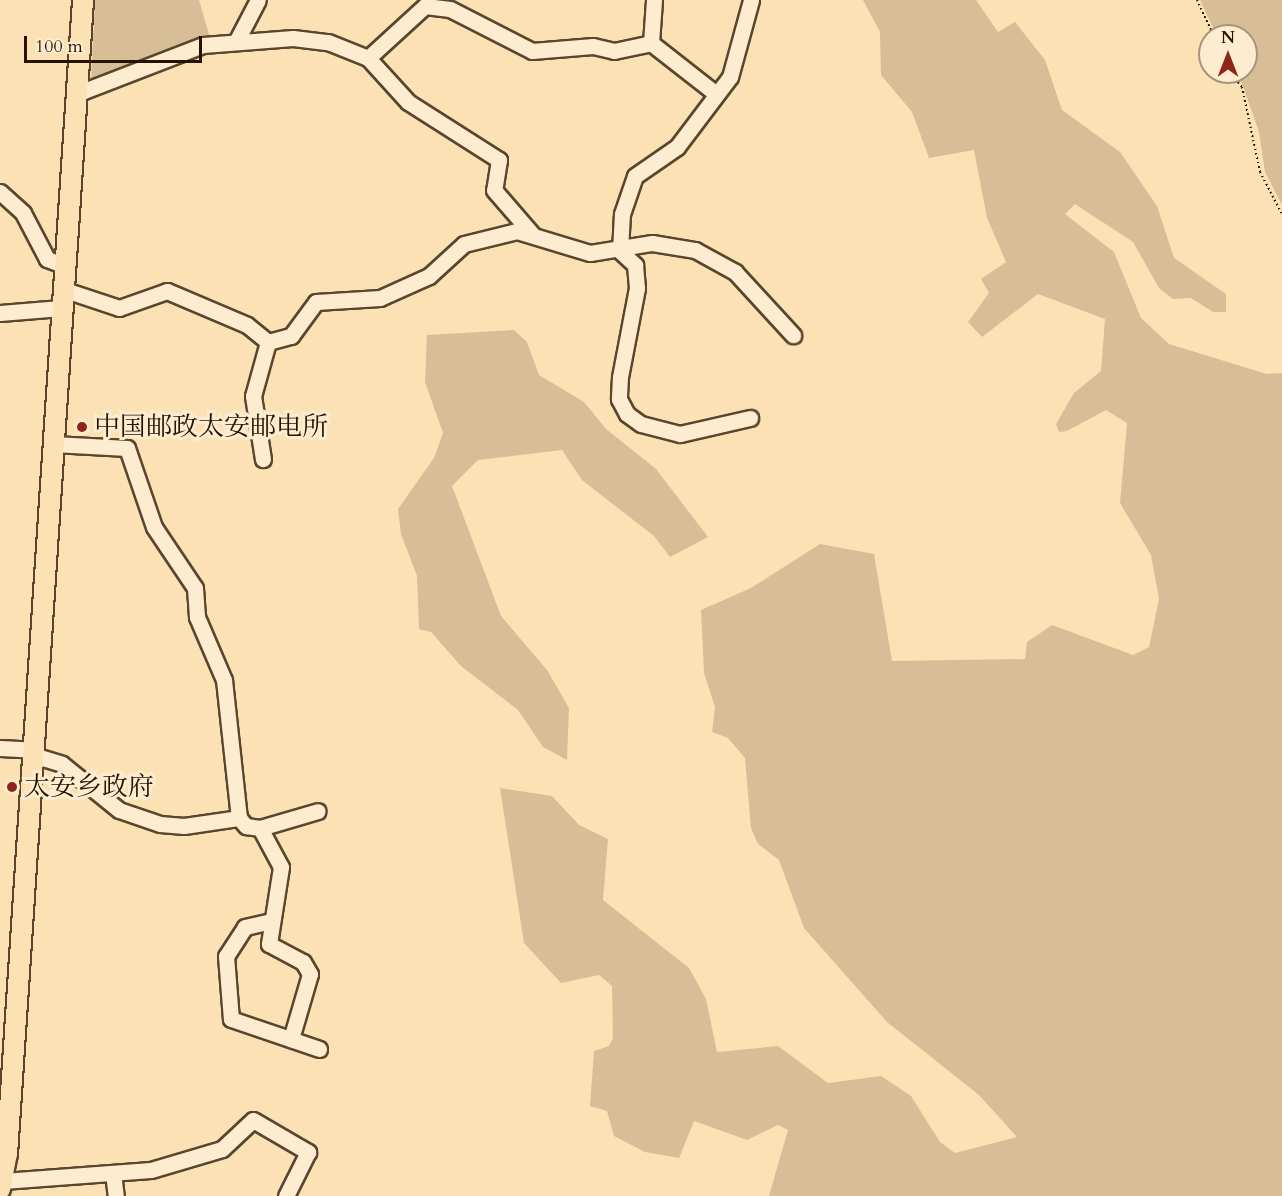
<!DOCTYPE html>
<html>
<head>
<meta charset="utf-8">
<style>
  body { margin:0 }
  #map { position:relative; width:1282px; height:1196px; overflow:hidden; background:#fce1b5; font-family:Cardo,"Noto Serif SC",serif }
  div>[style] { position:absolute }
  .green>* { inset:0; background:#d7be96 }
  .path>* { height:2px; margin-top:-1px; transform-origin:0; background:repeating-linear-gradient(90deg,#231300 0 1.5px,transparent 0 4.5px) }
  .roads { filter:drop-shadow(2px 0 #59462d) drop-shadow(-2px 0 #59462d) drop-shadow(0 2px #59462d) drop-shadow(0 -2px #59462d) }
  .minor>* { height:15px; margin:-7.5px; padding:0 7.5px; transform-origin:7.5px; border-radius:7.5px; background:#fdeccf }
  .major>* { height:20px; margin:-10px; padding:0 10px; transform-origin:10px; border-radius:10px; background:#fce1b5 }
  .dots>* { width:16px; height:16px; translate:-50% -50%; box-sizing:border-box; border:3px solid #fdeccf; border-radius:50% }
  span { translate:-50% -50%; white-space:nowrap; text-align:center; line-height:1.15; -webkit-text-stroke:6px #fdeccf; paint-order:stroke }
  .poi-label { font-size:26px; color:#231300 }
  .left { translate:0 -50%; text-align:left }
  .north { position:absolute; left:1198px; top:24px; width:60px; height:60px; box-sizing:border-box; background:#fdeccf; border:2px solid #a6957c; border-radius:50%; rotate:0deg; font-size:16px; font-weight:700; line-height:24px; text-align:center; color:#231300 }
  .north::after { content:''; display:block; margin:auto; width:21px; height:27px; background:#8f2418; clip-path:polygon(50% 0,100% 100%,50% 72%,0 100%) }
  .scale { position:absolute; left:24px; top:36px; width:178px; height:27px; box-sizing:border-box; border:3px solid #231300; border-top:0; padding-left:8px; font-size:18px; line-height:21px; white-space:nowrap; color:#231300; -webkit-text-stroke:4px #fdeccf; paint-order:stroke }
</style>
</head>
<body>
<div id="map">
  <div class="green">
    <i style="clip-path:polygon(95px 0,199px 0,210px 38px,91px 80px)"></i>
    <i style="clip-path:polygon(863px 0,976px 0,998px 32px,1015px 22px,1045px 60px,1062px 110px,1120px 152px,1157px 206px,1174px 258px,1226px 294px,1226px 312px,1213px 312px,1191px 298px,1173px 299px,1159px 288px,1133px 242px,1075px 204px,1065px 214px,1114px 252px,1141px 318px,1169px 344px,1267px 374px,1282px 373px,1282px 1196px,769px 1196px,788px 1130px,778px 1125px,747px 1140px,694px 1121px,679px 1158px,645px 1152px,614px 1136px,607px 1111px,590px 1106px,594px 1051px,609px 1046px,613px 1038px,612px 986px,599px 975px,561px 983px,524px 943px,500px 788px,552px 796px,579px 825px,608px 839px,603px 900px,689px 968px,706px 999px,717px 1052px,778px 1046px,828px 1083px,881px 1076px,911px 1096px,940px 1142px,955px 1153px,1017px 1137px,979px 1095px,887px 1022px,804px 928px,779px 860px,758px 844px,751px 828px,745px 758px,728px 738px,712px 732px,715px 707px,704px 673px,701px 610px,751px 588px,820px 544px,874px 554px,892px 661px,1025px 659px,1027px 642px,1052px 625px,1133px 655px,1149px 647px,1159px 599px,1151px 555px,1120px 503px,1127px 423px,1106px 410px,1067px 431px,1059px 432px,1056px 424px,1074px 393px,1101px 371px,1105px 319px,1038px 294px,982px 337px,968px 322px,989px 293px,981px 279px,1006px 262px,987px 218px,974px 150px,929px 158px,912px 112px,881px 75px,880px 32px)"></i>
    <i style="clip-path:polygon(1200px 0,1282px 0,1282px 205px,1265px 172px,1259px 132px,1238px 72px,1246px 72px,1246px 36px,1217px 36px)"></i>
    <i style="clip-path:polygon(514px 330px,527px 342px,539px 375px,584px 402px,606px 429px,656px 469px,708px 537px,670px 557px,654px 536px,582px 480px,562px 450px,478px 460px,452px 486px,501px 616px,547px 670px,569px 708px,567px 760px,543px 747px,518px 710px,461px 666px,431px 632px,419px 629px,417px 576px,401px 534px,398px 509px,434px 458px,443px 433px,425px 382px,427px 335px)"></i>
  </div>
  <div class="path">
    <i style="left:1197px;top:0;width:40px;rotate:65deg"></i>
    <i style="left:1229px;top:72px;width:20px;rotate:49deg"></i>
    <i style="left:1242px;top:87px;width:87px;rotate:78deg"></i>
    <i style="left:1260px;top:172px;width:47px;rotate:62.4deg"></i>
  </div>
  <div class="roads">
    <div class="minor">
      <i style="left:236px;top:42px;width:47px;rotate:-62.4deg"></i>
      <i style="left:651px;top:43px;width:83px;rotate:38.1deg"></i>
      <i style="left:651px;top:43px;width:43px;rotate:-86deg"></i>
      <i style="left:368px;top:58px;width:77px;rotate:-42.4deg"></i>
      <i style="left:425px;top:6px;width:25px;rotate:7deg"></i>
      <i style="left:450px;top:9px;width:92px;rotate:27.1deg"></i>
      <i style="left:532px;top:51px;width:61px;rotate:-4.7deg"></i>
      <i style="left:593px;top:46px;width:22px;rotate:13deg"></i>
      <i style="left:614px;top:51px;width:38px;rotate:-12deg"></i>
      <i style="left:76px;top:94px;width:136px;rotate:-21.1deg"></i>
      <i style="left:203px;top:45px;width:90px;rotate:-4.4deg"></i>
      <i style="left:293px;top:38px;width:35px;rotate:7deg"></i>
      <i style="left:328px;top:42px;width:43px;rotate:21.8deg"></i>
      <i style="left:368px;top:58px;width:59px;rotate:47.7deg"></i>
      <i style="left:408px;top:102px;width:108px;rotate:32.5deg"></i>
      <i style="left:499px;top:160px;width:30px;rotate:99deg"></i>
      <i style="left:494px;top:190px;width:60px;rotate:49.1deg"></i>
      <i style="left:0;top:192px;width:31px;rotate:42deg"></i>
      <i style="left:23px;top:213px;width:52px;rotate:62.4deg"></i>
      <i style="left:47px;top:259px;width:17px;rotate:21deg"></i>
      <i style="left:620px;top:251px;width:21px;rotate:43deg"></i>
      <i style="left:635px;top:265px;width:23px;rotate:85deg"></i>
      <i style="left:637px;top:288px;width:91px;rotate:100.8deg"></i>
      <i style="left:620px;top:377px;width:22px;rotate:93deg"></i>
      <i style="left:619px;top:399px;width:17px;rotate:62deg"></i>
      <i style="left:627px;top:414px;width:17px;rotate:36deg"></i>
      <i style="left:641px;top:424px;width:40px;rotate:14.4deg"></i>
      <i style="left:680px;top:434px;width:72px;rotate:-12.9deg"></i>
      <i style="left:620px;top:251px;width:37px;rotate:-87deg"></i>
      <i style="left:622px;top:214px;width:40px;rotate:-71.1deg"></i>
      <i style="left:635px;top:176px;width:51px;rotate:-34.6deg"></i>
      <i style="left:677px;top:147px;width:88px;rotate:-52.9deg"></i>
      <i style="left:730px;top:77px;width:80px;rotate:-74.7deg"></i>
      <i style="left:62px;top:289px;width:60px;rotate:18.4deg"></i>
      <i style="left:119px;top:308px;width:51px;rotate:-19.5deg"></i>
      <i style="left:167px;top:291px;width:87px;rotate:23deg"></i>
      <i style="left:247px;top:325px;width:27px;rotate:39deg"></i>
      <i style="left:268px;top:342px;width:56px;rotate:105.5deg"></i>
      <i style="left:253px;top:396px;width:64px;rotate:81deg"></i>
      <i style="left:0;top:313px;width:61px;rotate:-4.7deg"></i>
      <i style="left:268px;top:342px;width:24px;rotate:-15deg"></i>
      <i style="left:291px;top:336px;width:42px;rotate:-53.7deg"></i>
      <i style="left:316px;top:302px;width:64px;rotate:-3.6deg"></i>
      <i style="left:380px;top:298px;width:54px;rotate:-24.2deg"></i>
      <i style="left:429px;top:276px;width:47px;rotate:-42.4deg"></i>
      <i style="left:464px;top:244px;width:55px;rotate:-13.8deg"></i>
      <i style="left:517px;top:231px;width:76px;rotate:16.8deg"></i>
      <i style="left:590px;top:253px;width:63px;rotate:-9.2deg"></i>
      <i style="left:652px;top:243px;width:44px;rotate:9.2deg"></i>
      <i style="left:695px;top:250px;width:46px;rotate:28.8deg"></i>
      <i style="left:735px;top:272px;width:86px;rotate:47.4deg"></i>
      <i style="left:53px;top:444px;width:74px;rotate:3.1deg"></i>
      <i style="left:127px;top:448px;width:83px;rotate:71.1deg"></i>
      <i style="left:154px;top:527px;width:73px;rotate:56.1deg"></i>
      <i style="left:195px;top:588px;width:29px;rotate:86deg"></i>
      <i style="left:197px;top:617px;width:69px;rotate:66.8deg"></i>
      <i style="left:224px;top:680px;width:139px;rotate:83.8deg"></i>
      <i style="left:0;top:748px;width:34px;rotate:3deg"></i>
      <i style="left:33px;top:755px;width:30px;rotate:17deg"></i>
      <i style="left:62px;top:764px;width:73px;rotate:38.9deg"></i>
      <i style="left:119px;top:810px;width:43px;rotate:18.9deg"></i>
      <i style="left:160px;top:824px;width:24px;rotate:5deg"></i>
      <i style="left:184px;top:826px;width:56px;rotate:-8.3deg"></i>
      <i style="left:239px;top:818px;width:11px;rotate:49deg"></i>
      <i style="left:246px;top:826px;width:14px;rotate:8deg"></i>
      <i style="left:260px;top:828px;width:60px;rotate:-16.3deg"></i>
      <i style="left:260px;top:828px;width:44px;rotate:61.7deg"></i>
      <i style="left:281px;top:867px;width:78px;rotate:98.9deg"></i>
      <i style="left:269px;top:944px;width:38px;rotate:28deg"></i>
      <i style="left:303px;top:962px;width:14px;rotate:60deg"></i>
      <i style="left:310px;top:974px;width:68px;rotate:106.3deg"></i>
      <i style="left:271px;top:921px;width:27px;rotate:167deg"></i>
      <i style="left:245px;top:927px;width:35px;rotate:123deg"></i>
      <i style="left:226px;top:956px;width:63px;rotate:85.5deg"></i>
      <i style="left:231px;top:1019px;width:93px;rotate:18.8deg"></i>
      <i style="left:113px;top:1173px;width:23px;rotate:83deg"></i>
      <i style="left:3px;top:1181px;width:148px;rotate:-4.3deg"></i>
      <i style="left:151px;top:1170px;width:74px;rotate:-16.5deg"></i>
      <i style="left:222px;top:1149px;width:42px;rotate:-43.1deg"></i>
      <i style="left:253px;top:1120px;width:64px;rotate:30.2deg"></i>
      <i style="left:308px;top:1152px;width:49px;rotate:116.6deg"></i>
    </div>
    <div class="major">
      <i style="left:0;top:1189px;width:36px;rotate:-79deg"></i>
      <i style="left:7px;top:1154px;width:1156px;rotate:-86.23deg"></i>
    </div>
  </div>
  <div class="dots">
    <i style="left:82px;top:427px;background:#8f2418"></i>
    <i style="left:12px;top:787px;background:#8f2418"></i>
  </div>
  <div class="poi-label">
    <span class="left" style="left:94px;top:427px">中国邮政太安邮电所</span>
    <span class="left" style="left:24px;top:787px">太安乡政府</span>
  </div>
  <div class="north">N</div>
  <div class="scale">100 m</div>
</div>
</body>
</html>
